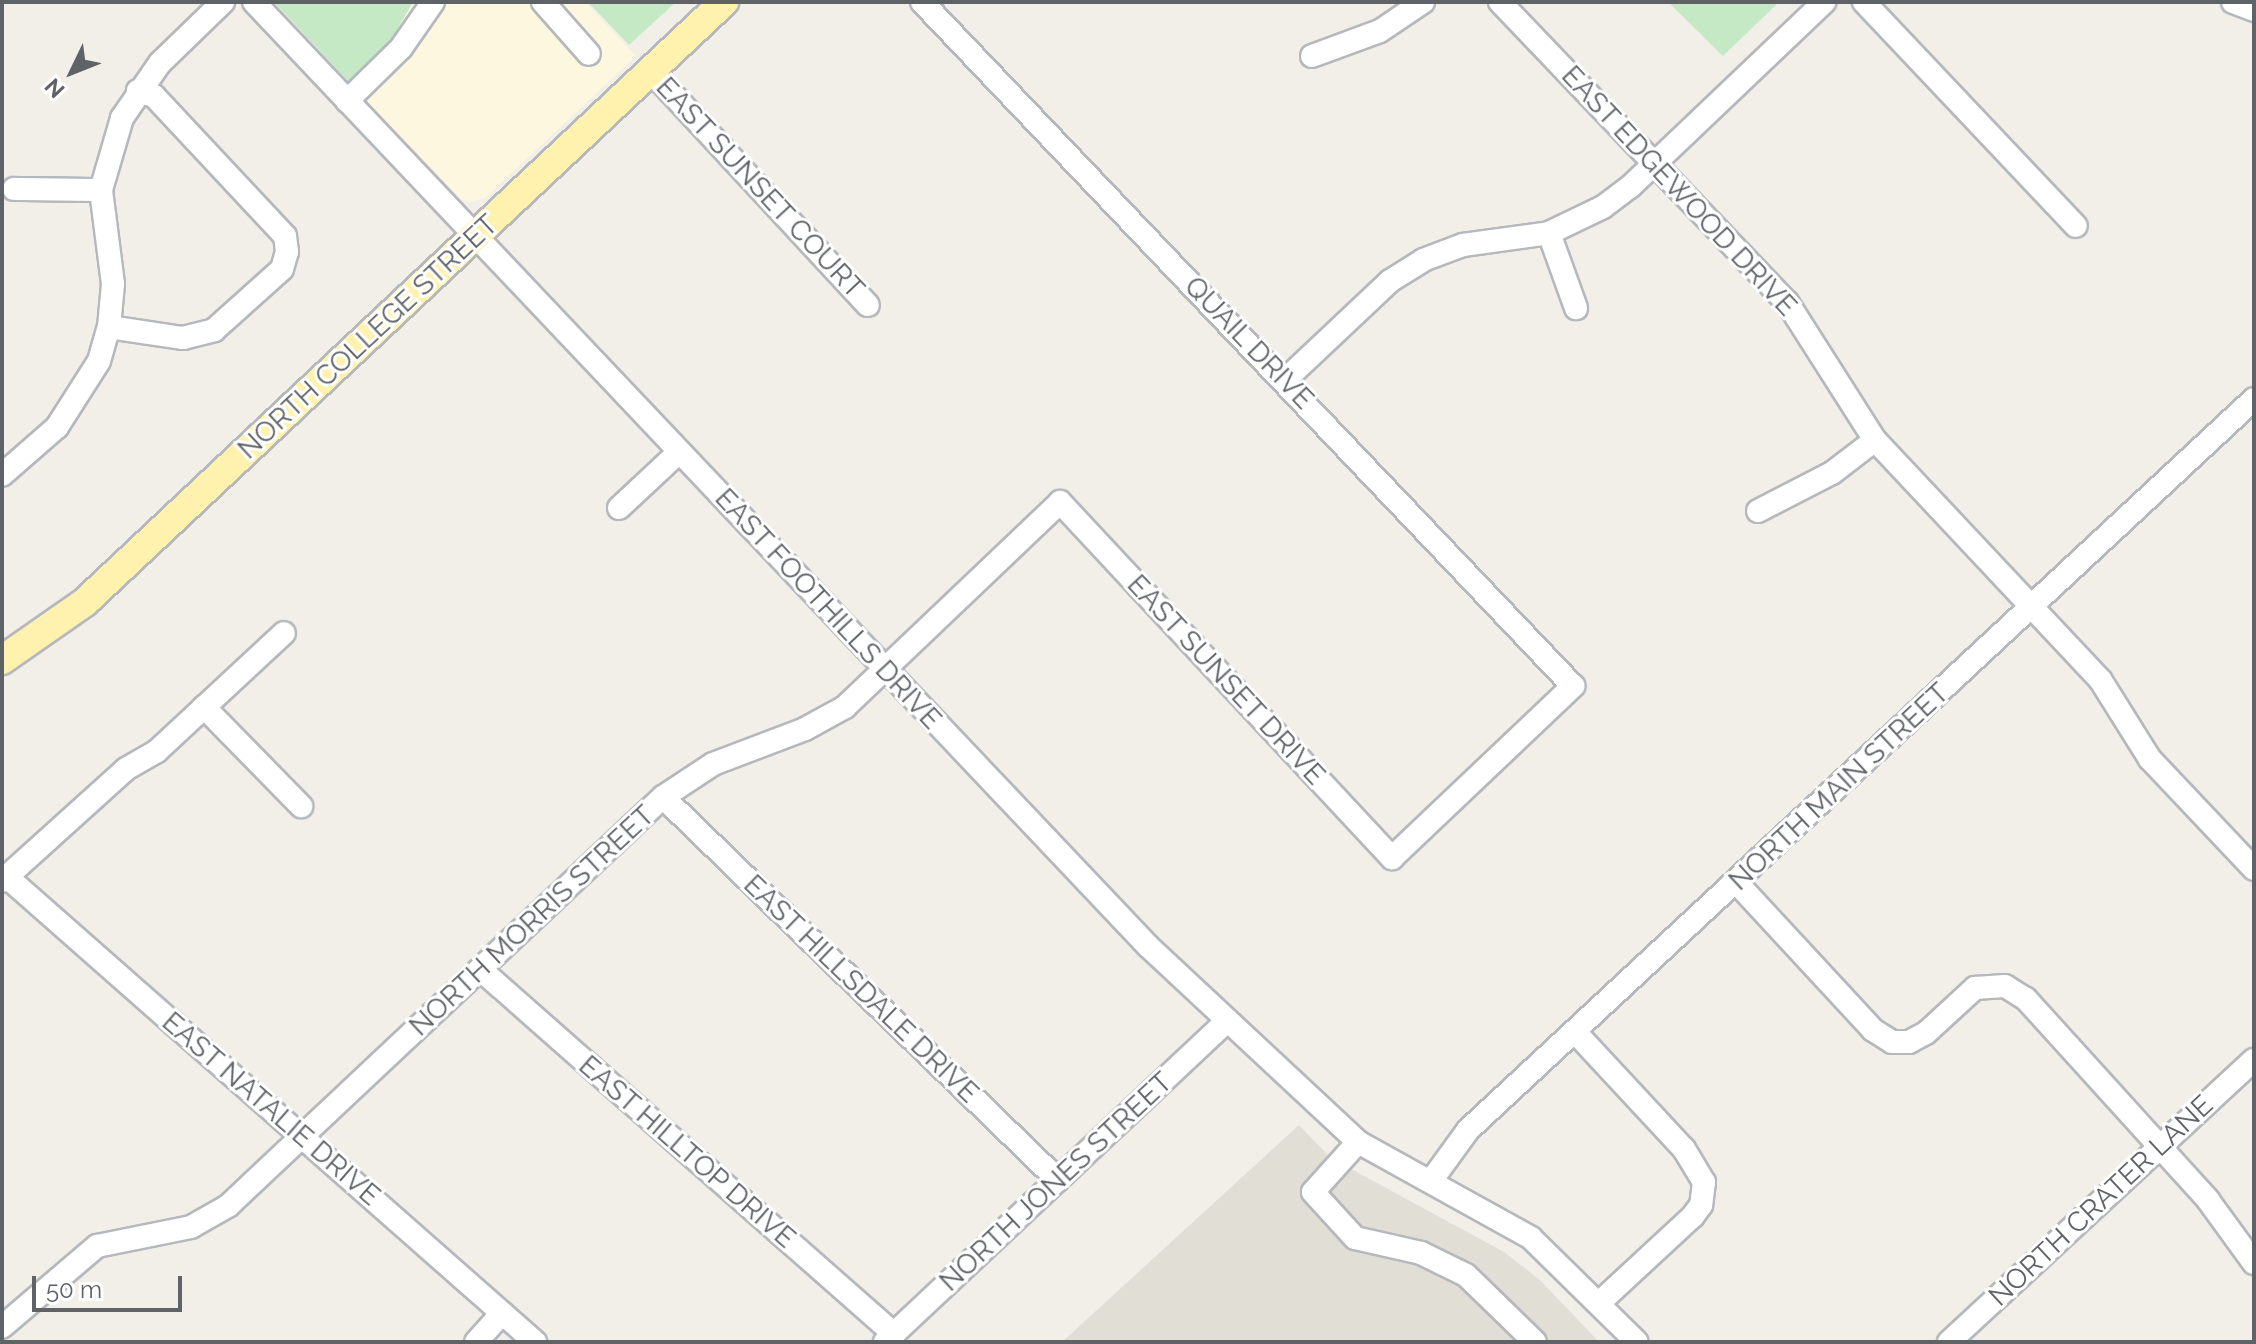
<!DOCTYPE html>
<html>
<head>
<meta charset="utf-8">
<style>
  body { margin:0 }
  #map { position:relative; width:2256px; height:1344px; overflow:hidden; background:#f1efe8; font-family:Raleway,sans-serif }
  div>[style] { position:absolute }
  .commercial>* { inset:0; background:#fef7e0 }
  .education>* { inset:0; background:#e1ded6 }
  .green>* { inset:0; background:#c5e8c5 }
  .roads { filter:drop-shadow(2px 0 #b5b8bc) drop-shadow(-2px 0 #b5b8bc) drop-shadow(0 2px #b5b8bc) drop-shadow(0 -2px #b5b8bc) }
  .minor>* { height:22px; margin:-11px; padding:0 11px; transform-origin:11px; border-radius:11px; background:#fff }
  .major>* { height:28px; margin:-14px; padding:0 14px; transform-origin:14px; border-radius:14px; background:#fff2af }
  span { translate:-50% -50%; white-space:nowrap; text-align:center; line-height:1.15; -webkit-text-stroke:6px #fff; paint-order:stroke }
  .street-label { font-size:28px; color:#5f6368 }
  .frame { position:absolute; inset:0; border:4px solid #5f6368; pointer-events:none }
  .north { position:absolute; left:32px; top:32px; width:80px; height:80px; -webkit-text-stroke:6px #fff; paint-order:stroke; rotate:227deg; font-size:22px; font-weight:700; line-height:32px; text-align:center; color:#5f6368 }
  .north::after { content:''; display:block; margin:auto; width:28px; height:36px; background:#5f6368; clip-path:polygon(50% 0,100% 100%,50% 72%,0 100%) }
  .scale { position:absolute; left:32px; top:1276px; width:150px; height:36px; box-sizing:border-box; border:4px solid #5f6368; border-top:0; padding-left:10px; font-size:24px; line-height:28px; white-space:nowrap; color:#5f6368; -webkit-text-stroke:6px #fff; paint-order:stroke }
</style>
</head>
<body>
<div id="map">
  <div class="commercial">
    <i style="clip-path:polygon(413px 2px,585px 2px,636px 56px,485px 198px,469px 202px,461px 199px,349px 82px,390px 42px)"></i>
  </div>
  <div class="education">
    <i style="clip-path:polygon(1299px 1125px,1331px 1158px,1504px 1252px,1540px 1280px,1599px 1342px,1062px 1342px)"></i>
  </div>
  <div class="green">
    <i style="clip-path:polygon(274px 2px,413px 2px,390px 42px,349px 82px)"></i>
    <i style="clip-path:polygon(588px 2px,676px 2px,629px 45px)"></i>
    <i style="clip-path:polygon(1668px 2px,1779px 2px,1723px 56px)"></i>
  </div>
  <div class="roads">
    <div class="minor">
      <i style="left:254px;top:2px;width:1300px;rotate:46.56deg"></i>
      <i style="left:1148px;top:946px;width:287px;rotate:43deg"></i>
      <i style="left:1358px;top:1142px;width:198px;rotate:29deg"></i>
      <i style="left:1531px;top:1238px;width:148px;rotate:44.5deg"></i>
      <i style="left:543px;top:2px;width:69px;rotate:48.5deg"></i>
      <i style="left:1500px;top:2px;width:415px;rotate:46.3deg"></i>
      <i style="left:1787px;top:302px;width:164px;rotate:57.5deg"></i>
      <i style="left:1875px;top:440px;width:330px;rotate:46.8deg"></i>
      <i style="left:2101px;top:681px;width:92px;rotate:57.9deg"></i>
      <i style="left:2150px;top:759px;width:151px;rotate:46.6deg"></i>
      <i style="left:1864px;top:2px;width:308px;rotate:46.6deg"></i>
      <i style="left:2233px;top:2px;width:22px;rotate:21deg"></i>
      <i style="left:1312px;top:56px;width:72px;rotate:-20.2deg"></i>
      <i style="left:1380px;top:31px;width:52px;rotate:-34deg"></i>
      <i style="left:651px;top:71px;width:319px;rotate:47.2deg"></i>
      <i style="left:347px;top:101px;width:76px;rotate:-44.5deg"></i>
      <i style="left:401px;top:48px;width:56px;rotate:-55.2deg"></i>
      <i style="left:14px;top:189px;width:87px;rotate:0.7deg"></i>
      <i style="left:1549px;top:233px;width:80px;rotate:70.2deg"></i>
      <i style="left:109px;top:327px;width:75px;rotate:8.5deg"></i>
      <i style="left:183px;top:338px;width:32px;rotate:-14deg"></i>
      <i style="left:214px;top:330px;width:91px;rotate:-41.9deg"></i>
      <i style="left:282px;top:269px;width:18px;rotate:-74deg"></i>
      <i style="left:287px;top:252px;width:16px;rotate:-97deg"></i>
      <i style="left:285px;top:236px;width:192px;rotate:-133.1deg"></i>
      <i style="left:154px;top:96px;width:17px;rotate:-163deg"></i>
      <i style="left:1285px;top:380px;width:144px;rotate:-43.3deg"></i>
      <i style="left:1390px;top:281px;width:39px;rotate:-32deg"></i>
      <i style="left:1423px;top:260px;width:43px;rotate:-20.6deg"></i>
      <i style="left:1463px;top:245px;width:87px;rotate:-7.9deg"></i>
      <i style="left:1549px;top:233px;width:60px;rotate:-25.7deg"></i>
      <i style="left:1603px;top:207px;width:35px;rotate:-37deg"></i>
      <i style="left:1631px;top:186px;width:267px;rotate:-43.6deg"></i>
      <i style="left:2px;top:475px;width:73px;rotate:-41.1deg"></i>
      <i style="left:57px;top:427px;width:78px;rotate:-57.5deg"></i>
      <i style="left:99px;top:361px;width:35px;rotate:-74deg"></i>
      <i style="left:109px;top:327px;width:43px;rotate:-84.7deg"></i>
      <i style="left:113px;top:284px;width:95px;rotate:-97.3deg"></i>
      <i style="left:101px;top:190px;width:75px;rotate:-73.7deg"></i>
      <i style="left:122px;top:118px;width:67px;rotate:-55.4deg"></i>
      <i style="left:160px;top:63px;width:88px;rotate:-44.1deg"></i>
      <i style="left:619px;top:508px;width:82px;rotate:-43deg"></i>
      <i style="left:1758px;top:511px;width:83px;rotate:-27.2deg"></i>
      <i style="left:1832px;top:473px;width:54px;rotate:-37.5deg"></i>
      <i style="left:204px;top:707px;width:139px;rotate:45.6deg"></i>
      <i style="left:663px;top:797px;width:550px;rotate:44.12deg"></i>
      <i style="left:7px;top:877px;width:704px;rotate:41.37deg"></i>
      <i style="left:2px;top:881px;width:167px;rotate:-42.1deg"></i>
      <i style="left:126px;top:769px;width:36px;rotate:-30deg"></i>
      <i style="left:157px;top:751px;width:173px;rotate:-42.9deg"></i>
      <i style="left:1737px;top:883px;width:200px;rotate:47.2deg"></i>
      <i style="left:1873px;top:1030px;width:22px;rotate:32deg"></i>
      <i style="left:1892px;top:1042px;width:17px"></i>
      <i style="left:1909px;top:1042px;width:19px;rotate:-28deg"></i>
      <i style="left:1926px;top:1033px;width:67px;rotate:-42.6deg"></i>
      <i style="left:1975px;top:988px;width:30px;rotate:-4deg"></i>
      <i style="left:2005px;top:986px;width:25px;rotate:32deg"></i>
      <i style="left:2026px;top:999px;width:271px;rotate:47.8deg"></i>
      <i style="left:2208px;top:1200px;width:78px;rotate:53.9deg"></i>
      <i style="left:481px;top:970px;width:551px;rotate:41.39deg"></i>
      <i style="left:1577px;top:1034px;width:157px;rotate:47.1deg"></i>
      <i style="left:1684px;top:1149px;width:39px;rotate:59deg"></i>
      <i style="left:1704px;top:1182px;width:23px;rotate:97deg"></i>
      <i style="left:1701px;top:1205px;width:14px;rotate:126deg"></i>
      <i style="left:1693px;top:1216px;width:127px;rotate:137.2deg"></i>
      <i style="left:1358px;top:1142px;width:67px;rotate:132deg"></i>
      <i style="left:1313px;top:1192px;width:62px;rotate:47.6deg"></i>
      <i style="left:1355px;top:1238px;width:68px;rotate:12.8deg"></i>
      <i style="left:1421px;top:1253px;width:50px;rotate:26.1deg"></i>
      <i style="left:1466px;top:1275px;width:96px;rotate:44.2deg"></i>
      <i style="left:1431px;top:1181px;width:63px;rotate:-54deg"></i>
      <i style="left:1468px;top:1130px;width:1073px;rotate:-42.92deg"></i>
      <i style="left:2px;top:1327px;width:125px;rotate:-40.5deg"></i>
      <i style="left:97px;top:1246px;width:96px;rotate:-11.4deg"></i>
      <i style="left:191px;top:1227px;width:43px;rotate:-29.6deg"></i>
      <i style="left:228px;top:1206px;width:597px;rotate:-43.24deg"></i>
      <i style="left:663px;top:797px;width:60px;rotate:-33.4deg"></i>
      <i style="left:713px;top:764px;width:98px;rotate:-20.8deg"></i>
      <i style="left:805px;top:729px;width:46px;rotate:-28.8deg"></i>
      <i style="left:845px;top:707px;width:297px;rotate:-43.6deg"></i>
      <i style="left:1060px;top:502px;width:487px;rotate:47deg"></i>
      <i style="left:1392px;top:858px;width:250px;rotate:-43.5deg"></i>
      <i style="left:1573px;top:686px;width:944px;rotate:-133.58deg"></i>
      <i style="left:476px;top:1342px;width:39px;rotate:-48deg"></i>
      <i style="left:885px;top:1342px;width:469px;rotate:-43.2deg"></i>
      <i style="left:1949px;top:1342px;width:415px;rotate:-42.8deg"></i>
    </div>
    <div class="major">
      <i style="left:2px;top:660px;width:101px;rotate:-34.9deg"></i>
      <i style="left:85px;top:602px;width:877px;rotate:-43.2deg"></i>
    </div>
  </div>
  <div class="street-label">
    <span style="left:760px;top:188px;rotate:47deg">EAST SUNSET COURT</span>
    <span style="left:1679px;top:191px;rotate:47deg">EAST EDGEWOOD DRIVE</span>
    <span style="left:368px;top:337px;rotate:-43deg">NORTH COLLEGE STREET</span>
    <span style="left:1249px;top:343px;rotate:46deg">QUAIL DRIVE</span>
    <span style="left:828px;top:609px;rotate:47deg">EAST FOOTHILLS DRIVE</span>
    <span style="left:1226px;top:680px;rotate:47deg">EAST SUNSET DRIVE</span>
    <span style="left:1839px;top:787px;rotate:-43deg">NORTH MAIN STREET</span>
    <span style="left:532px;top:921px;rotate:-43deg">NORTH MORRIS STREET</span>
    <span style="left:861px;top:989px;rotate:44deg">EAST HILLSDALE DRIVE</span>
    <span style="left:271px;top:1109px;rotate:41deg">EAST NATALIE DRIVE</span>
    <span style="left:687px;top:1152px;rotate:41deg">EAST HILLTOP DRIVE</span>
    <span style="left:1056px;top:1182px;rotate:-43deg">NORTH JONES STREET</span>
    <span style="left:2101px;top:1201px;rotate:-43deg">NORTH CRATER LANE</span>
  </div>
  <div class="frame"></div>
  <div class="north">N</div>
  <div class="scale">50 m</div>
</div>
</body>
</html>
